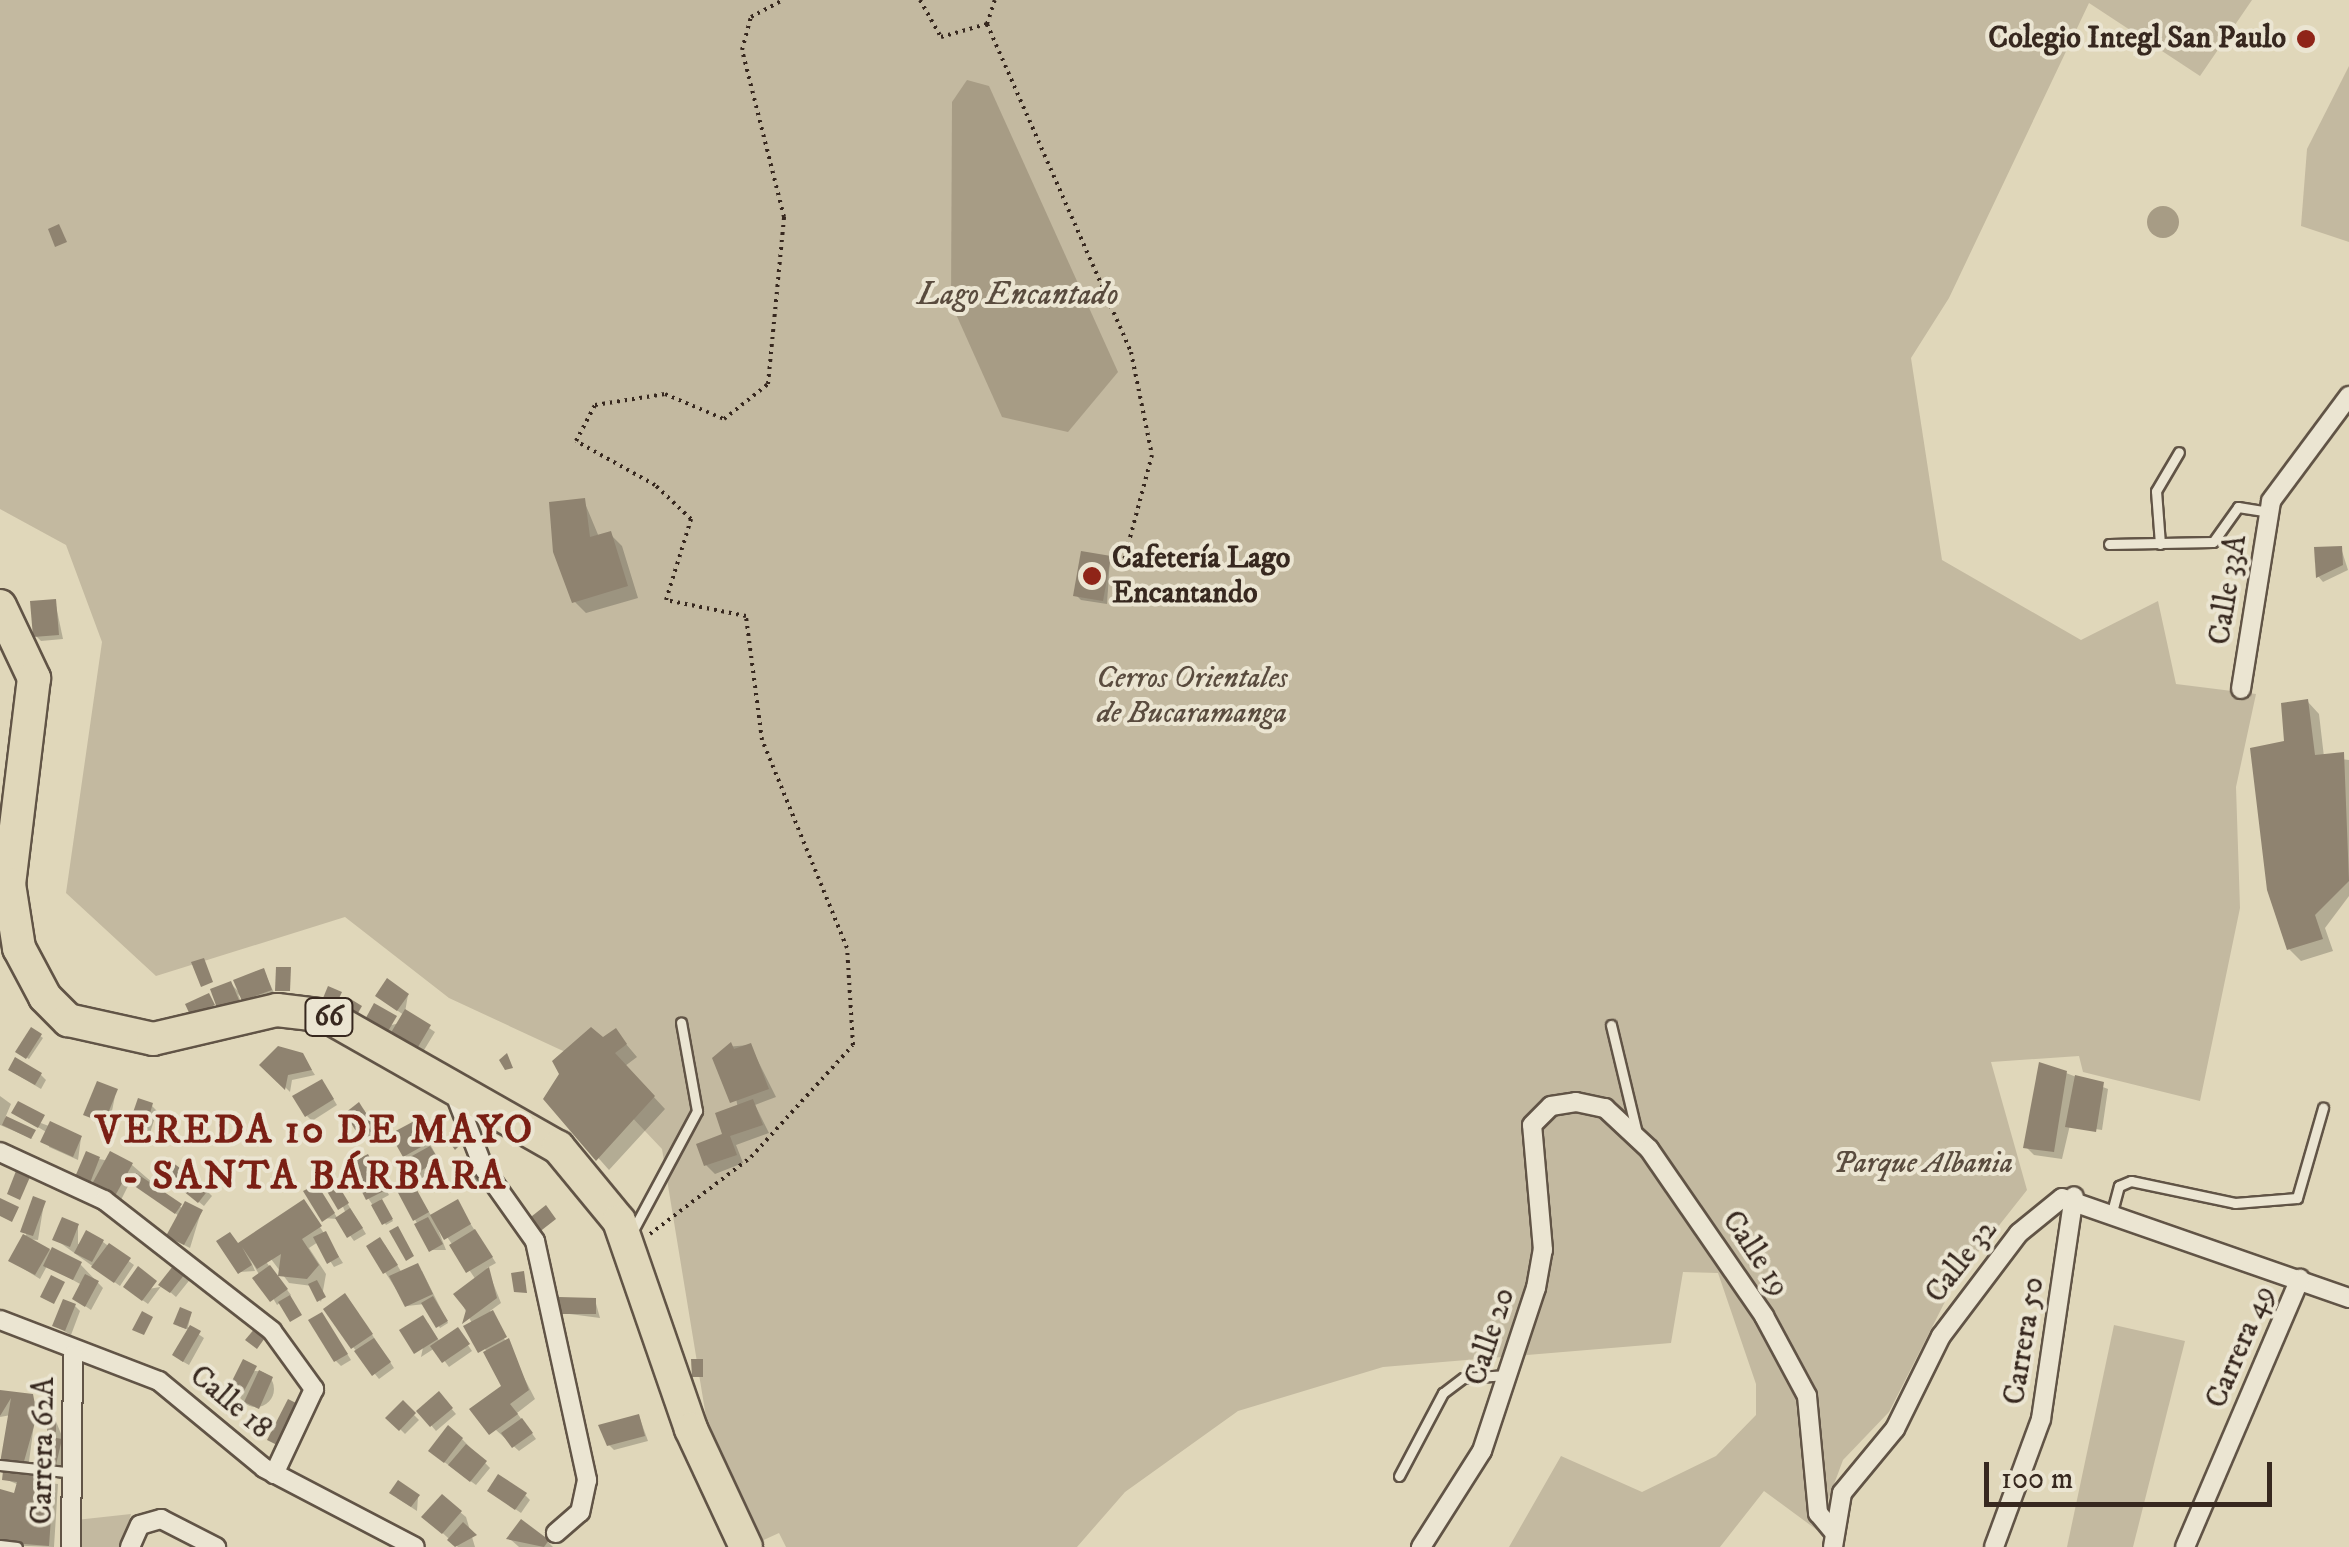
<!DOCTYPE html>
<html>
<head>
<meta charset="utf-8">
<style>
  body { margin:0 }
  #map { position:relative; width:2349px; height:1547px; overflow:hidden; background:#e0d7ba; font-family:"IM FELL DW Pica",serif }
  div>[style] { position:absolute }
  .green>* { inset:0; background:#c3b9a0 }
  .water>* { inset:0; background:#a79c85 }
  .round { border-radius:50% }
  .shadow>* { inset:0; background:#0003 }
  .building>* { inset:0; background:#8f8370 }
  .path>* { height:4px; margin-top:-2px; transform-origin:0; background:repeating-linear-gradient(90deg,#37281f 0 2.5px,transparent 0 7.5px) }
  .roads { filter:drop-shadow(2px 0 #615446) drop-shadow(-2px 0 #615446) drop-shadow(0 2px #615446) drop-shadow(0 -2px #615446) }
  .lane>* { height:9px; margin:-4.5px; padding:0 4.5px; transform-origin:4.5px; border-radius:4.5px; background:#ebe5d2 }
  .street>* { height:18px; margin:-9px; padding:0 9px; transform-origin:9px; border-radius:9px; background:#ebe5d2 }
  .highway>* { height:32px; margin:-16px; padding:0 16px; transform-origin:16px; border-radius:16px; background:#e0d7ba }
  .dots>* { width:28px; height:28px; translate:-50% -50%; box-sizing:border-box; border:5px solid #ebe5d2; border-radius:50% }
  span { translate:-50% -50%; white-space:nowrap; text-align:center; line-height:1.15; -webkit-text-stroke:8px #ebe5d2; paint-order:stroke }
  .shield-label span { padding:2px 8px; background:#ebe5d2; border:2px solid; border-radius:8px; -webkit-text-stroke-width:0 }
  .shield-label { font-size:28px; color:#37281f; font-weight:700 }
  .poi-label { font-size:30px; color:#37281f; font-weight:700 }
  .right { translate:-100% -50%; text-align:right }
  .left { translate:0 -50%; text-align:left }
  .street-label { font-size:30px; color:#37281f }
  .park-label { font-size:30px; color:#5a4c3f; font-style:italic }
  .water-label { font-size:32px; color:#594b3e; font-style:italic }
  .district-label { font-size:40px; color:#7a1f14; font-weight:700; letter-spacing:2.5px }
  .scale { position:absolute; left:1984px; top:1462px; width:288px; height:45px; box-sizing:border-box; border:5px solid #37281f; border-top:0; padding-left:12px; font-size:30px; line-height:35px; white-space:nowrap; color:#37281f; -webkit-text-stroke:8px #ebe5d2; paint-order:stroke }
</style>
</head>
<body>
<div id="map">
  <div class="green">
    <i style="clip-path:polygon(0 0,2252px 0,2200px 76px,2089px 3px,1949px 298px,1911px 358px,1942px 560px,2081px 640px,2158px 601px,2176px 684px,2256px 694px,2236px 787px,2240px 908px,2200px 1101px,2083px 1072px,2079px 1056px,1991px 1062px,2027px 1190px,1956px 1280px,1889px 1412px,1843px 1460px,1817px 1530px,1764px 1491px,1720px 1547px,1509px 1547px,1561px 1456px,1642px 1492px,1716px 1456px,1756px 1415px,1756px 1384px,1718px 1273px,1683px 1272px,1671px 1343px,1383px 1367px,1238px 1411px,1125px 1492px,1077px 1547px,786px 1547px,779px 1533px,759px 1542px,708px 1429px,662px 1149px,574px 1056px,449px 998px,345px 917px,156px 976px,66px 893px,102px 642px,66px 545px,0 509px)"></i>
    <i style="clip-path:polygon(2349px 66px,2349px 242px,2301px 226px,2307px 149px)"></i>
    <i style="clip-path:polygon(2114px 1325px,2185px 1341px,2133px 1547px,2067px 1547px)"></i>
    <i style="clip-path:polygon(131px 1514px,123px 1547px,80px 1547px,76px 1520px)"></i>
  </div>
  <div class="water">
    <i style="clip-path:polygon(967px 80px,989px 86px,1118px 372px,1068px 432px,1002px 417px,951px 303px,952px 102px)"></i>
    <i class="round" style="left:2147px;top:206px;width:32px;height:32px"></i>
  </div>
  <div class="shadow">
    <i style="clip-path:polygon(584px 501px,599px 537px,610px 534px,622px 546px,638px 598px,586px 613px,574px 601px)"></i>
    <i style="clip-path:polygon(2341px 548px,2348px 570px,2323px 582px,2318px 576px)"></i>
    <i style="clip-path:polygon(1110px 558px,1107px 604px,1081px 600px,1076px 595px)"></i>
    <i style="clip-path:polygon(55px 601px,63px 639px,41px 641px,36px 636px)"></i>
    <i style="clip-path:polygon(2308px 702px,2319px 714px,2324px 757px,2349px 760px,2349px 896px,2325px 928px,2333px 951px,2301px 961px,2289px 949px,2287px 743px)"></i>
    <i style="clip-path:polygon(264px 971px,275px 995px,249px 1005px,238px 994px,242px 1005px,225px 1012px,213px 990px,231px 984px,242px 995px)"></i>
    <i style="clip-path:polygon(408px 995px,405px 1012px,435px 1032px,418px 1060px,370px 1030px,400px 1023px,404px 1015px,383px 1001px)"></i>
    <i style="clip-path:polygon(32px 1030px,43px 1038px,29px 1059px,18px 1052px)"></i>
    <i style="clip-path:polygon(615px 1031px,637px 1057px,625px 1066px,665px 1109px,609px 1170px,546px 1099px)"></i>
    <i style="clip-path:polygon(750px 1045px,776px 1097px,755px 1105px,769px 1133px,736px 1145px,743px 1163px,715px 1174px,706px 1165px,738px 1108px,725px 1047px)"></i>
    <i style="clip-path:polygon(302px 1055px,315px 1075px,292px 1080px,290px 1092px,263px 1065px)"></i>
    <i style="clip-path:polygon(2066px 1073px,2108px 1089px,2102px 1130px,2070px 1125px,2062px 1159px,2034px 1155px,2026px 1147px)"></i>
    <i style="clip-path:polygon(16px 1074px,41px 1075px,46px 1080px,41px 1089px)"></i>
    <i style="clip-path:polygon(326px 1087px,337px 1105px,312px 1121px,307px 1116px)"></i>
    <i style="clip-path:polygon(116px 1091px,109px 1126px,86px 1114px)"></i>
    <i style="clip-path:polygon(0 1096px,11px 1104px,5px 1118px,33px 1139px,0 1125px)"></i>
    <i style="clip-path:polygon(152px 1106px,157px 1111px,150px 1133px,132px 1124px)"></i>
    <i style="clip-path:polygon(364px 1110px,379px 1135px,367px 1142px,348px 1113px)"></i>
    <i style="clip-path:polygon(14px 1113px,81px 1138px,78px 1160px,49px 1147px,48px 1133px)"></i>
    <i style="clip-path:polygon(418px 1122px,442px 1166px,417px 1181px,405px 1155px)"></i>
    <i style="clip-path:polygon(99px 1159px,132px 1165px,183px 1209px,201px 1212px,190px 1248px,174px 1240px,179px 1216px,131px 1180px,121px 1200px,78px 1176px)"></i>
    <i style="clip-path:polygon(372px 1162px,389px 1195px,380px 1200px,393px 1221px,386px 1225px,368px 1198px)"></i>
    <i style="clip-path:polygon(329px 1173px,366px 1234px,354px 1241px,338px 1219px,321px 1218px,321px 1192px,338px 1219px,346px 1214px)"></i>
    <i style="clip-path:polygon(169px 1178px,207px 1191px,212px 1196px,204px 1206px)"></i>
    <i style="clip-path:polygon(412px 1184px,432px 1217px,457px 1203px,496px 1263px,487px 1268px,501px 1303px,490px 1311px,535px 1399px,517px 1413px,536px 1439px,519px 1451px,473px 1409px,504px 1386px,457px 1294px,476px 1280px,433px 1216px,446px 1250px,431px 1250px,400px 1191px)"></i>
    <i style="clip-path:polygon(304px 1202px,343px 1263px,334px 1267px,318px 1242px,309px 1248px,326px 1274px,321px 1302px,312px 1286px,289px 1283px,253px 1235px)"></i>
    <i style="clip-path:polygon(44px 1203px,38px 1240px,26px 1239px,80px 1264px,103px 1288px,91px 1310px,75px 1299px,82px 1285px,47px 1266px,40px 1279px,11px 1261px)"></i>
    <i style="clip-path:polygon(78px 1226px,78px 1244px,103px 1242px,134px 1265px,120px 1286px,55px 1239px)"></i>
    <i style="clip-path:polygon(249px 1239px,291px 1295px,277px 1305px,250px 1259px,255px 1271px,240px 1272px,239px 1246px)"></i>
    <i style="clip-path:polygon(385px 1245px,402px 1273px,422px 1271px,448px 1323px,440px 1328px,425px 1304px,407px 1306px,385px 1272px)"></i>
    <i style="clip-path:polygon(177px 1265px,192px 1277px,176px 1297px,162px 1285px,148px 1304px,131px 1292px,160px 1287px)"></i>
    <i style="clip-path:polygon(595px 1300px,600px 1318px,562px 1313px)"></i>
    <i style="clip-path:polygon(350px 1301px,394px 1368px,379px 1379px,353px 1347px)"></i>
    <i style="clip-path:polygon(75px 1306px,80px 1311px,71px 1335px,55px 1326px)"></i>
    <i style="clip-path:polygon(191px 1314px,188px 1327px,204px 1338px,189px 1365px,180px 1360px,189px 1330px,178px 1326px)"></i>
    <i style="clip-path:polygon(326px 1320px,351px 1360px,341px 1366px,336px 1361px)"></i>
    <i style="clip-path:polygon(428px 1323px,440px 1342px,459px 1332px,472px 1351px,449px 1367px,435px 1348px,421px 1357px)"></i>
    <i class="round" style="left:238px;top:1371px;width:36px;height:36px"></i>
    <i style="clip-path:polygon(2px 1393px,37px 1402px,28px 1469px,0 1466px,11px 1415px,0 1417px)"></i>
    <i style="clip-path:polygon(444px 1400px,456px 1414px,436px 1431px,419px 1411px)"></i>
    <i style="clip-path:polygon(403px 1404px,419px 1420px,405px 1434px,389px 1418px)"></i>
    <i style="clip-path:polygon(639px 1416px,648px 1441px,614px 1450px,609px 1445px)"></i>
    <i style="clip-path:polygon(55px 1419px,66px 1446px,59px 1472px,48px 1471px)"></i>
    <i style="clip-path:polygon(462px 1439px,490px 1468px,476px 1485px,436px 1456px)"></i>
    <i style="clip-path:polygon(5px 1479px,58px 1484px,54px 1547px,0 1545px,0 1492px,16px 1496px,19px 1485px)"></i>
    <i style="clip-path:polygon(495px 1495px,525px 1495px,530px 1500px,521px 1513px)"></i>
    <i style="clip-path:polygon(418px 1497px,417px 1511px,397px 1498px)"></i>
    <i style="clip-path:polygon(442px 1497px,466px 1517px,475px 1547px,458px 1547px,425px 1517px)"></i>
    <i style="clip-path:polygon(510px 1539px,548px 1542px,553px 1547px,519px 1547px)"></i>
  </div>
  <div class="building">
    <i style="clip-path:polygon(59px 224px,67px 242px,55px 247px,48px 229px)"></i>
    <i style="clip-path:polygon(585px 498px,590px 537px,611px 531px,628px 586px,572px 603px,553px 552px,549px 502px)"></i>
    <i style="clip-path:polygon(2342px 546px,2343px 565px,2316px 578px,2314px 547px)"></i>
    <i style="clip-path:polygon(1081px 551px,1111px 556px,1103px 601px,1073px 596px)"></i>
    <i style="clip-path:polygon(56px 599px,59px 635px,33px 637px,30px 601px)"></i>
    <i style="clip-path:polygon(2308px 699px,2315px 755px,2344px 752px,2349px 881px,2315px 915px,2323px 939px,2287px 950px,2267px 890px,2250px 748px,2284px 741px,2281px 703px)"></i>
    <i style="clip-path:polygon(204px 958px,213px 982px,201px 987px,191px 962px)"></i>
    <i style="clip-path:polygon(276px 967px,291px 967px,290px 991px,275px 991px)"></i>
    <i style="clip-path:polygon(264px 968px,272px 990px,242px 1001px,233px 980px)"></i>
    <i style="clip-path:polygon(387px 978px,409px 994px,397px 1011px,375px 996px)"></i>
    <i style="clip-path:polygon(231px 981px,239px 1000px,217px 1008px,210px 989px)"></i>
    <i style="clip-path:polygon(328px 986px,342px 992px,334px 1009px,321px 1003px)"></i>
    <i style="clip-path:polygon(209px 993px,215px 1005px,191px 1017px,185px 1004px)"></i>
    <i style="clip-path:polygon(349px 998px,362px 1006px,354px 1020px,341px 1013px)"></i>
    <i style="clip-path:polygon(374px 1003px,397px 1016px,384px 1038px,362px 1025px)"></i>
    <i style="clip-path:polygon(405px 1009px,431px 1025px,412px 1057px,386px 1041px)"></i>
    <i style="clip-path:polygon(31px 1027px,42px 1034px,26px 1059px,15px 1052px)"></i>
    <i style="clip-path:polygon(591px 1027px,603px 1037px,616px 1028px,627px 1044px,615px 1053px,655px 1096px,596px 1161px,543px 1099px,559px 1074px,552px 1061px)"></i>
    <i style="clip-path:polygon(731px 1042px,734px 1049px,751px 1043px,769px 1089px,730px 1103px,712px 1058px)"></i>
    <i style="clip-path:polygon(278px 1046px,303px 1053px,312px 1070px,288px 1075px,285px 1090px,259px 1065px)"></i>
    <i style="clip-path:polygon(507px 1053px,513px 1068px,505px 1070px,499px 1060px)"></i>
    <i style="clip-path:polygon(15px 1057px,42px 1073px,35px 1085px,8px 1070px)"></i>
    <i style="clip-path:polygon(2039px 1062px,2067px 1071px,2054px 1152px,2023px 1148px)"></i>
    <i style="clip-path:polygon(2075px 1075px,2104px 1082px,2096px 1132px,2065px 1127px)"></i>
    <i style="clip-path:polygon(322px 1079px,334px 1099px,305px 1117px,292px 1096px)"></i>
    <i style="clip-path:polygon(97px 1081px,118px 1089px,104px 1123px,83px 1115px)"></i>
    <i style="clip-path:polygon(138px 1098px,153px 1103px,145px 1130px,129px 1124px)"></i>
    <i style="clip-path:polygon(753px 1099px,763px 1125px,730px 1136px,737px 1155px,704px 1166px,696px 1144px,722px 1134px,715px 1113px)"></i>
    <i style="clip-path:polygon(18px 1101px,45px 1115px,38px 1128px,11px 1113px)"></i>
    <i style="clip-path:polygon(359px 1102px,376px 1129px,360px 1138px,345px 1113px)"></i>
    <i style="clip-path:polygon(6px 1116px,36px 1130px,31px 1139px,2px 1125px)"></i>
    <i style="clip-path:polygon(418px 1119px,430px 1142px,403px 1157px,390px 1134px)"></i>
    <i style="clip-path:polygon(50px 1121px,82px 1136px,73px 1157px,40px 1142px)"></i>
    <i style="clip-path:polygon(459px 1130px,468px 1137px,455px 1150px,447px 1139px)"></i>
    <i style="clip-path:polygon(430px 1146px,439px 1160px,410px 1177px,401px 1162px)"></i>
    <i style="clip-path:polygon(86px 1151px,100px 1157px,90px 1183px,75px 1177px)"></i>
    <i style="clip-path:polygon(110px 1151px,133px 1163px,115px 1196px,92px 1184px)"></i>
    <i style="clip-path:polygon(368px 1154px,386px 1190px,366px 1200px,348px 1164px)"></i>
    <i style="clip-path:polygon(169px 1160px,209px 1189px,198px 1203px,161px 1173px)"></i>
    <i style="clip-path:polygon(472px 1160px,484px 1181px,476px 1184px,466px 1165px)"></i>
    <i style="clip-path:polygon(329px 1170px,349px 1203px,338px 1210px,318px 1176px)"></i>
    <i style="clip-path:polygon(16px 1171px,30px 1177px,20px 1200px,7px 1194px)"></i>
    <i style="clip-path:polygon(136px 1173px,182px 1204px,175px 1214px,130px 1183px)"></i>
    <i style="clip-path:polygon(412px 1181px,429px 1212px,413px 1221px,396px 1189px)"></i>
    <i style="clip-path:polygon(317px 1184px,335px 1213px,322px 1222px,303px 1191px)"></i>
    <i style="clip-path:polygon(33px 1196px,46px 1201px,33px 1236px,20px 1232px)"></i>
    <i style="clip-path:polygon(0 1198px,19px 1207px,12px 1222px,0 1216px)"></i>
    <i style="clip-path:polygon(304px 1199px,322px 1226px,302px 1239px,319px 1265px,307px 1279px,278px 1276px,281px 1254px,257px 1269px,242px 1247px,252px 1265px,238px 1274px,216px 1241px,230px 1232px,238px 1243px)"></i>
    <i style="clip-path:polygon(382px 1199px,393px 1219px,382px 1225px,371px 1205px)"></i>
    <i style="clip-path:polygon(458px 1199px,471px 1224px,444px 1240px,430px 1215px)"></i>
    <i style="clip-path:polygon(185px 1201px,203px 1210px,184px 1245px,166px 1236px)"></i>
    <i style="clip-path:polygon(546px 1205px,556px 1219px,538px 1233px,527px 1220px)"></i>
    <i style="clip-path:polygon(350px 1208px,363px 1228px,347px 1238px,335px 1218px)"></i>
    <i style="clip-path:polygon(62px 1217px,79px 1224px,70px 1247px,52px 1240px)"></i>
    <i style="clip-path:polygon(428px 1217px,443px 1244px,429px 1252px,414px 1224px)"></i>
    <i style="clip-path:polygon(398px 1226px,414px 1256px,406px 1261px,389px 1231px)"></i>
    <i style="clip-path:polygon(475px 1229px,493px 1257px,466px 1273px,449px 1245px)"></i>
    <i style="clip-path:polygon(86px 1230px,104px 1240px,92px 1262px,74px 1253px)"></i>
    <i style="clip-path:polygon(326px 1231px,339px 1257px,327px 1264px,313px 1237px)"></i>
    <i style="clip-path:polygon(23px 1234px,50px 1249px,35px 1275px,8px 1261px)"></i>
    <i style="clip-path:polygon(380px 1237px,398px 1265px,383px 1274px,366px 1246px)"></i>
    <i style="clip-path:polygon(109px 1243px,131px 1258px,114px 1283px,91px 1267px)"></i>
    <i style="clip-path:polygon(52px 1247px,82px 1262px,73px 1280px,43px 1266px)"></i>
    <i style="clip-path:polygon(177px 1261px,188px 1270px,170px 1293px,158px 1285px)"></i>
    <i style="clip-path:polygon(418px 1263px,433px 1294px,405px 1307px,389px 1276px)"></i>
    <i style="clip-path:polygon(270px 1265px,288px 1289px,270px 1302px,252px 1278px)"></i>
    <i style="clip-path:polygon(138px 1266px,157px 1281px,142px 1301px,123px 1287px)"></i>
    <i style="clip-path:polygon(489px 1267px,497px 1298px,462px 1324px,466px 1310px,453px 1294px)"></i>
    <i style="clip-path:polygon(524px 1271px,527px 1293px,514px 1292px,511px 1273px)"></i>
    <i style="clip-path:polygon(85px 1274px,99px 1281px,85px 1307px,72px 1299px)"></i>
    <i style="clip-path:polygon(51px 1275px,65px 1282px,54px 1304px,40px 1297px)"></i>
    <i style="clip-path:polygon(317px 1280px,326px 1297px,317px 1302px,308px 1284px)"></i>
    <i style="clip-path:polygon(345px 1293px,373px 1334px,351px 1349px,323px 1309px)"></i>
    <i style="clip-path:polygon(290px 1295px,302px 1315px,290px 1322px,278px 1302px)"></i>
    <i style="clip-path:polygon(433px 1296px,448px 1321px,436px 1328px,421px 1303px)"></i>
    <i style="clip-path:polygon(559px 1297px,596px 1298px,596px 1314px,559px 1314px)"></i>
    <i style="clip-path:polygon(63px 1299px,76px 1304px,65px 1331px,52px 1326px)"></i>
    <i style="clip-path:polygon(180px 1307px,192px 1312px,186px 1329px,173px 1324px)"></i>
    <i style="clip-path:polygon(493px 1310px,507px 1337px,478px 1353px,463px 1326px)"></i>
    <i style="clip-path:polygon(142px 1311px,153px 1317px,144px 1335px,132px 1330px)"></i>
    <i style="clip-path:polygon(322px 1312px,348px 1354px,334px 1362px,308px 1320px)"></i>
    <i style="clip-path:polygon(423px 1315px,438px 1339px,414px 1354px,399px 1330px)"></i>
    <i style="clip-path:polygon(190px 1325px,201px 1331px,183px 1362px,172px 1355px)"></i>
    <i style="clip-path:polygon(256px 1327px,267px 1335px,257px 1349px,245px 1340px)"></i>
    <i style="clip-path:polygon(458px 1327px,470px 1344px,442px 1363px,430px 1346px)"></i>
    <i style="clip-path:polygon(374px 1338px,391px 1362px,372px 1376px,354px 1351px)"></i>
    <i style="clip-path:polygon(509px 1338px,529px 1390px,510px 1404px,518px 1414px,489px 1435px,469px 1409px,501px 1386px,483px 1352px)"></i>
    <i style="clip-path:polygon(243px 1359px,257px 1366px,242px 1395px,228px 1389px)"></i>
    <i style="clip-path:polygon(691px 1359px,703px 1359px,703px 1377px,692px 1377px)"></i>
    <i style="clip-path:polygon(259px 1370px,273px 1377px,259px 1409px,244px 1402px)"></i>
    <i style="clip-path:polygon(0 1390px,33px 1394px,37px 1415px,23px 1465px,0 1463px,11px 1398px,0 1416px)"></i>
    <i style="clip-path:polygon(439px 1391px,453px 1408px,430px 1427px,416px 1411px)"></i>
    <i style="clip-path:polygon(288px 1399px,306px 1408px,285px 1449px,267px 1440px)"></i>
    <i style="clip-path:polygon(403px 1400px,416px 1413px,399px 1431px,385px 1418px)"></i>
    <i style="clip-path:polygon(639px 1414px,645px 1436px,607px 1446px,598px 1425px)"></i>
    <i style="clip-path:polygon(48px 1416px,56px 1416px,56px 1432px,47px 1432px)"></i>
    <i style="clip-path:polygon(522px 1418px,533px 1433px,512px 1448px,501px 1433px)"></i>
    <i style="clip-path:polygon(448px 1425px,463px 1438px,444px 1463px,428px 1451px)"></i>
    <i style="clip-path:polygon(46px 1436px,62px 1439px,55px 1469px,41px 1467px)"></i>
    <i style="clip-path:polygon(466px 1444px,487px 1461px,470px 1482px,448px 1465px)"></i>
    <i style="clip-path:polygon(3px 1471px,54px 1476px,49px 1546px,0 1542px,0 1489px,14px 1493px,17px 1482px,2px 1480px)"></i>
    <i style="clip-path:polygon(498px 1474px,527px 1493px,515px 1510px,487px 1491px)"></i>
    <i style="clip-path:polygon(398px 1480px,420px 1495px,411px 1507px,389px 1493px)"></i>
    <i style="clip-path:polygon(442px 1494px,462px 1511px,442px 1534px,421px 1517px)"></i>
    <i style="clip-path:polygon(521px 1519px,549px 1540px,544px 1547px,506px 1539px)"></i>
    <i style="clip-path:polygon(463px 1522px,477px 1535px,455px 1547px,447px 1540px)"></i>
  </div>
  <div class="path">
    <i style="left:920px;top:0;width:43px;rotate:60.4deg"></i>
    <i style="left:941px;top:37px;width:48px;rotate:-15.8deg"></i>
    <i style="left:987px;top:24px;width:25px;rotate:-72deg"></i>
    <i style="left:987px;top:24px;width:358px;rotate:66.3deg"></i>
    <i style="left:1131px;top:352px;width:105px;rotate:78.5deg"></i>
    <i style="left:1152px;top:455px;width:113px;rotate:104.9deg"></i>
    <i style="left:650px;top:1234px;width:127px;rotate:-37.3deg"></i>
    <i style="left:751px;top:1157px;width:151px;rotate:-47.7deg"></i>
    <i style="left:853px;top:1045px;width:97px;rotate:-93.5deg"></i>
    <i style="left:847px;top:948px;width:225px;rotate:-112.2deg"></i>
    <i style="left:762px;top:740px;width:125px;rotate:-97.4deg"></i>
    <i style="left:746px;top:616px;width:82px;rotate:-168.7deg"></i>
    <i style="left:666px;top:600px;width:85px;rotate:-72.8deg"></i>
    <i style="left:691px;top:519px;width:50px;rotate:-136.6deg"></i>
    <i style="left:655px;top:485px;width:90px;rotate:-150.9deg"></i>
    <i style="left:576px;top:441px;width:41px;rotate:-62.2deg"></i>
    <i style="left:595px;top:405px;width:71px;rotate:-8.9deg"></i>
    <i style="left:665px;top:394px;width:64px;rotate:23deg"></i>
    <i style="left:724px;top:419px;width:56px;rotate:-38.5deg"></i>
    <i style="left:768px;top:384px;width:168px;rotate:-84.5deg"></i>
    <i style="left:784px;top:217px;width:172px;rotate:-104.1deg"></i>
    <i style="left:742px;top:50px;width:34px;rotate:-75deg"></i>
    <i style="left:751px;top:17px;width:36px;rotate:-28deg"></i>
  </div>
  <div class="roads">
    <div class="lane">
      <i style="left:2109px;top:544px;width:104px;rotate:-1.1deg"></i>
      <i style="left:2213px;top:542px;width:43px;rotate:-54.5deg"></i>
      <i style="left:2238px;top:507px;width:31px;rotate:9deg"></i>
      <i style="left:2160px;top:544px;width:53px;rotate:-94.3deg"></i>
      <i style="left:2156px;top:491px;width:45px;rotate:-59.5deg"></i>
      <i style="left:1611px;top:1025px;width:111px;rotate:76.5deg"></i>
      <i style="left:2113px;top:1208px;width:23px;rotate:-75deg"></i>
      <i style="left:2119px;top:1186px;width:13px;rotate:-23deg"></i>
      <i style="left:2131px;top:1181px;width:106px;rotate:11.9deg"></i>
      <i style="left:2235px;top:1203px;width:62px;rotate:-4.6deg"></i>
      <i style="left:2297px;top:1198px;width:94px;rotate:-73.9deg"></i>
      <i style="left:631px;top:1234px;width:140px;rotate:-61.8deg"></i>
      <i style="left:697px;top:1111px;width:90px;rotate:-100.2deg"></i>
      <i style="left:0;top:1465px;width:66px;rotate:6.1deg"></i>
      <i style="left:1399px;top:1476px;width:94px;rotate:-62.1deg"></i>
      <i style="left:1443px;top:1393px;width:25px;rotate:-37deg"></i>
      <i style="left:1463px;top:1378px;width:44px;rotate:-3.9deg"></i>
      <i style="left:0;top:1545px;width:17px;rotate:7deg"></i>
    </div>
    <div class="street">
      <i style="left:2241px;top:689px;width:190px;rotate:-80.9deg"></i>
      <i style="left:2271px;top:501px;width:131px;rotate:-53.4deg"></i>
      <i style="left:453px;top:1089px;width:86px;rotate:68.8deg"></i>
      <i style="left:484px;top:1169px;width:88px;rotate:54.7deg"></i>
      <i style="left:535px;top:1241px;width:245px;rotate:77.7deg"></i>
      <i style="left:587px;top:1480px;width:33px;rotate:102deg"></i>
      <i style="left:580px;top:1512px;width:32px;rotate:139deg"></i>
      <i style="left:0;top:1152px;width:115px;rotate:24.8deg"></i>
      <i style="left:104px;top:1200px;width:213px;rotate:37.9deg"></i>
      <i style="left:272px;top:1331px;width:72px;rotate:54.1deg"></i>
      <i style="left:314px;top:1389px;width:94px;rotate:115.2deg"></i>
      <i style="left:0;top:1320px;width:170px;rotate:21deg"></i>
      <i style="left:159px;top:1381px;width:136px;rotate:39.6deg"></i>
      <i style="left:264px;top:1468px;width:170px;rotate:27.6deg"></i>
      <i style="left:71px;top:1547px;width:192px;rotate:-89.4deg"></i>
      <i style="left:130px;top:1547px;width:24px;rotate:-66deg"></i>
      <i style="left:140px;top:1525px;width:22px;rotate:-16deg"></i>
      <i style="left:161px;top:1519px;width:62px;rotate:27deg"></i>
      <i style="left:1421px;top:1547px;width:114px;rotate:-57.6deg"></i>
      <i style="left:1482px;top:1451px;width:172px;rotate:-71.7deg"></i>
      <i style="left:1536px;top:1288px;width:39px;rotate:-80deg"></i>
      <i style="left:1543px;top:1250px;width:125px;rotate:-95deg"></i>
      <i style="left:1532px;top:1125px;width:27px;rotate:-45deg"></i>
      <i style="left:1551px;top:1106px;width:25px;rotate:-9deg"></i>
      <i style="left:1576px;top:1102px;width:30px;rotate:12deg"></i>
      <i style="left:1605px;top:1108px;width:60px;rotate:43deg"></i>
      <i style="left:1649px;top:1149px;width:203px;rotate:55.4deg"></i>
      <i style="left:1764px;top:1316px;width:91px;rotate:61.7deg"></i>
      <i style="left:1807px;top:1396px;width:118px;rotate:84.6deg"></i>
      <i style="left:1818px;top:1513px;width:25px;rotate:50deg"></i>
      <i style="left:1833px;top:1547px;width:55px;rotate:-80.5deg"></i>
      <i style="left:1842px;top:1493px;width:83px;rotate:-50.4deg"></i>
      <i style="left:1895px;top:1429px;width:104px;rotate:-63.7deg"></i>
      <i style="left:1941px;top:1336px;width:129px;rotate:-52.9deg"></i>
      <i style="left:2019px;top:1233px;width:55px;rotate:-39.1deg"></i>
      <i style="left:2062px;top:1198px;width:304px;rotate:19.2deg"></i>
      <i style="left:1994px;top:1547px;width:136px;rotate:-69.8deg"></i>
      <i style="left:2041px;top:1419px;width:225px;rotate:-81.6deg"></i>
      <i style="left:2185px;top:1547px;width:292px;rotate:-66.8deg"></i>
    </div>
    <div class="highway">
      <i style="left:0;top:606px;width:80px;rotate:64.7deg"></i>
      <i style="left:34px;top:678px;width:208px;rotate:96.9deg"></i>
      <i style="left:9px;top:884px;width:65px;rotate:81.1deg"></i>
      <i style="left:19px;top:948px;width:55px;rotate:62deg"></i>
      <i style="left:45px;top:997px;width:33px;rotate:45deg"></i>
      <i style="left:68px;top:1020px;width:87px;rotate:12.6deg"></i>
      <i style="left:153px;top:1039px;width:127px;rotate:-13.2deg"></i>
      <i style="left:277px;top:1010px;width:50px;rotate:6.8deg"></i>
      <i style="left:327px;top:1016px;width:266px;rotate:29.6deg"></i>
      <i style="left:558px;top:1147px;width:96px;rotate:50.5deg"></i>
      <i style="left:619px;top:1221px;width:220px;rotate:70.9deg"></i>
      <i style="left:691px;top:1429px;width:130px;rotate:65deg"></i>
    </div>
  </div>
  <div class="dots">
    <i style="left:2306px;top:39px;background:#8f2418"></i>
    <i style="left:1092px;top:576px;background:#8f2418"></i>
  </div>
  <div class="shield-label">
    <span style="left:329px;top:1017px">66</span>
  </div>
  <div class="poi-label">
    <span class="right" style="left:2286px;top:39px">Colegio Integl San Paulo</span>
    <span class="left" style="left:1112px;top:576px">Cafetería Lago<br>Encantando</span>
  </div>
  <div class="street-label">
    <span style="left:2229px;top:590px;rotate:-81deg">Calle 33A</span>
    <span style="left:1755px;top:1254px;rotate:56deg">Calle 19</span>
    <span style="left:1962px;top:1262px;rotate:-52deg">Calle 32</span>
    <span style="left:1491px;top:1337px;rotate:-72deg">Calle 20</span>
    <span style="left:2025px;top:1341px;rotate:-81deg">Carrera 50</span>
    <span style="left:2241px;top:1347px;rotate:-67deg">Carrera 49</span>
    <span style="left:230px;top:1403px;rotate:40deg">Calle 18</span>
    <span style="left:44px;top:1451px;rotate:-89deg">Carrera 62A</span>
  </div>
  <div class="park-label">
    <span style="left:1192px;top:696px">Cerros Orientales<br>de Bucaramanga</span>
    <span style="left:1923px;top:1164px">Parque Albania</span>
  </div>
  <div class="water-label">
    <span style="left:1018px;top:295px">Lago Encantado</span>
  </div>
  <div class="district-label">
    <span style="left:315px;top:1154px">VEREDA 10 DE MAYO<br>- SANTA BÁRBARA</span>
  </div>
  <div class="scale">100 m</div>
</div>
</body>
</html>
